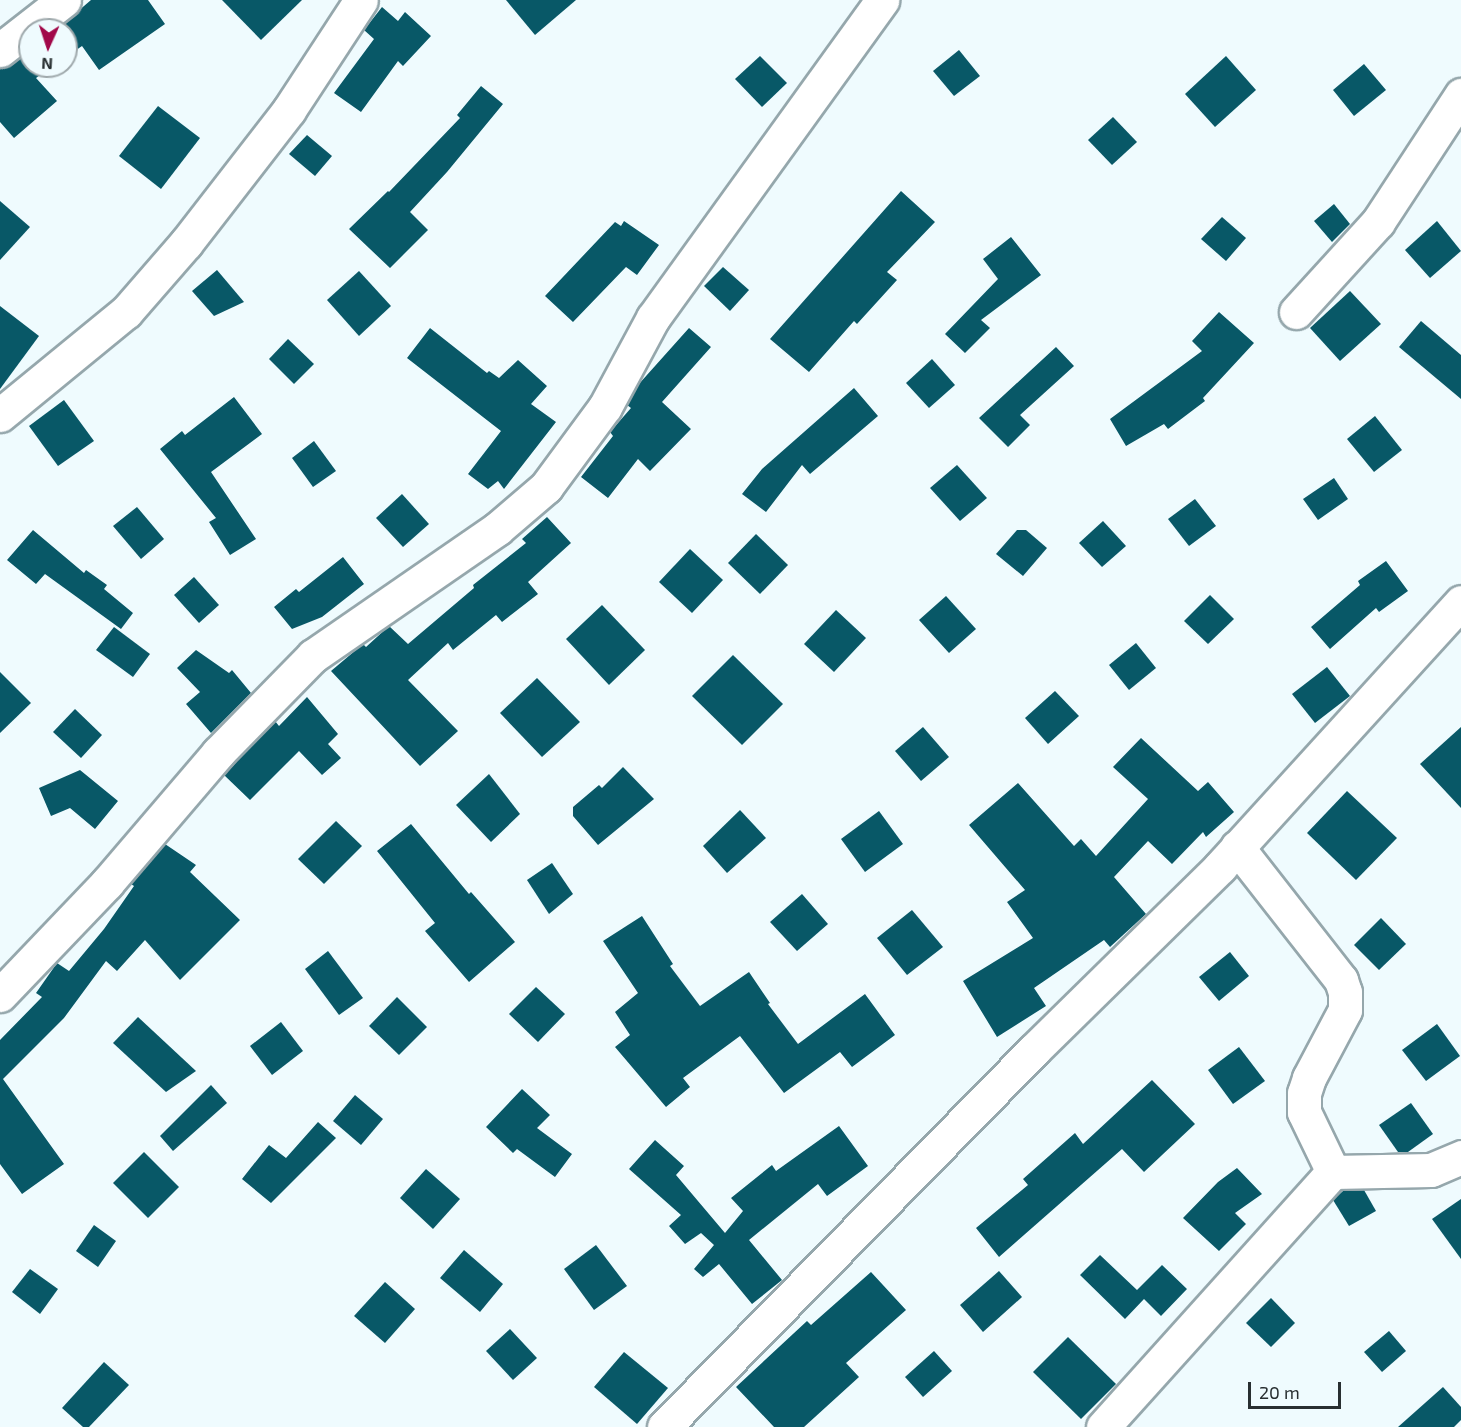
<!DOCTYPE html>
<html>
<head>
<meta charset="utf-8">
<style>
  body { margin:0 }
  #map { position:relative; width:1461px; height:1427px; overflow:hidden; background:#effbfe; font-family:"Exo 2",sans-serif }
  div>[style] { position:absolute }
  .building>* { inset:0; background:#085867 }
  .roads { filter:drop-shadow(2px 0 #95a7ac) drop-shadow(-2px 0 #95a7ac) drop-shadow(0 2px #95a7ac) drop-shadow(0 -2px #95a7ac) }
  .minor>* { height:33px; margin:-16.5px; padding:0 16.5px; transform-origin:16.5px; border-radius:16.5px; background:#fff }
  span { translate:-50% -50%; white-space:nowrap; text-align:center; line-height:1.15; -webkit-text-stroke:6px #effbfe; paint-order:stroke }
  .north { position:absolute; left:18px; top:18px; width:60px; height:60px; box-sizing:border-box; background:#effbfe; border:2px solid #9fa9ac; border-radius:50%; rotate:183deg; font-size:16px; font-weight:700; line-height:24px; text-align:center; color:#282f31 }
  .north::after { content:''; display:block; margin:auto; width:21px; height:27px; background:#a10849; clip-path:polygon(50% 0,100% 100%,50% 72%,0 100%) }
  .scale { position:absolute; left:1248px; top:1382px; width:93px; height:27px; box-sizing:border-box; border:3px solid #282f31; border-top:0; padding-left:8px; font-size:18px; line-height:21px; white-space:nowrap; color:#282f31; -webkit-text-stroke:4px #effbfe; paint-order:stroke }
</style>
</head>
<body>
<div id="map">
  <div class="building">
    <i style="clip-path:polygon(91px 0,148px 0,165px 24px,99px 70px,82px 46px,66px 57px,66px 30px,56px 30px)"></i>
    <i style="clip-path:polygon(222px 0,302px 0,261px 40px)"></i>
    <i style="clip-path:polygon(506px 0,576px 0,535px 35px)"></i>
    <i style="clip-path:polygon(382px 7px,398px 21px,405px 12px,431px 36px,403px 66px,398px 61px,361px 112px,334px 93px,374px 39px,364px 30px)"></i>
    <i style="clip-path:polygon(30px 50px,30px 66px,53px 66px,36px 78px,57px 101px,14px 138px,0 122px,0 68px,12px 65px)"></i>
    <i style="clip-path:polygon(959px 50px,980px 76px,954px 96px,933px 71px)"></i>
    <i style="clip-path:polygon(760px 56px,787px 83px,762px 107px,735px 79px)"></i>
    <i style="clip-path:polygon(1226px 56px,1256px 90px,1215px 127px,1185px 94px)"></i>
    <i style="clip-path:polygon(1364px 64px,1386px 90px,1354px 116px,1333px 90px)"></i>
    <i style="clip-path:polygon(481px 86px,503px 104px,447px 172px,410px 212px,428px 230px,390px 268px,349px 229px,388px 191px,389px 192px,460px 118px,457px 115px)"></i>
    <i style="clip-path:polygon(158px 106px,200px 138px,161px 189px,119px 156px)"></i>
    <i style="clip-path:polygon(1113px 117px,1137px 142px,1112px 165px,1088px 140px)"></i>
    <i style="clip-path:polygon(307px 135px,332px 156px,315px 176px,289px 154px)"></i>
    <i style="clip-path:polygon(901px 191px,935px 222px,887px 272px,897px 280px,857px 324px,854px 321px,809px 372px,770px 339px)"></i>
    <i style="clip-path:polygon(0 201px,30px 227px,0 260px)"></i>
    <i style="clip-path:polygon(1334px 204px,1350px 224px,1332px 242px,1314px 221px)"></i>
    <i style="clip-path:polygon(1222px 217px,1246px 238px,1226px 261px,1201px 239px)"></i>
    <i style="clip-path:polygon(624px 221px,659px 245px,637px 275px,626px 267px,573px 322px,545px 296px,615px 222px,621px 226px)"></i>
    <i style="clip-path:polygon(1437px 221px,1461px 251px,1430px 278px,1405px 250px)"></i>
    <i style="clip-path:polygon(1011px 237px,1041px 275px,981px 320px,990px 328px,965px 353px,945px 334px,998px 279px,983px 259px)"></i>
    <i style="clip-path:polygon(723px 267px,749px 290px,730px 311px,704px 286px)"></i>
    <i style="clip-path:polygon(217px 270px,244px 302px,214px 316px,192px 291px)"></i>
    <i style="clip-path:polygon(359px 271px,391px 306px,359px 336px,327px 300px)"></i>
    <i style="clip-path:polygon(1350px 291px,1381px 324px,1340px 361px,1310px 328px)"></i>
    <i style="clip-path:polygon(0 306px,39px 336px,0 389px)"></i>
    <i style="clip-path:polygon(1219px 312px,1254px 343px,1203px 398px,1205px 401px,1168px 429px,1164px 424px,1126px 446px,1110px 419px,1202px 351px,1192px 341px)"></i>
    <i style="clip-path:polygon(1421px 321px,1461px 355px,1461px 399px,1399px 347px)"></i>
    <i style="clip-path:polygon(430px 328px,487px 373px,489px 371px,499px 378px,518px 360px,547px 386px,531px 404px,556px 422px,504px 489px,498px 481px,488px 489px,468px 474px,501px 431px,407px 358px)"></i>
    <i style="clip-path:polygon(689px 328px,711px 347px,662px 402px,691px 429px,650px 471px,638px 459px,608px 498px,581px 477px,613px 436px,610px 432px,631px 408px,627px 405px,638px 385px)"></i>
    <i style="clip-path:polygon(288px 339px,314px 364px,294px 384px,269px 359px)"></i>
    <i style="clip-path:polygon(1056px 347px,1074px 366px,1020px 415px,1030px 425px,1008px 447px,979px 418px)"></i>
    <i style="clip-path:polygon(932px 359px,955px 385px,929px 408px,906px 383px)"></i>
    <i style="clip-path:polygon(854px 388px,878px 416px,810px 474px,802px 465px,766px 512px,742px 494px,762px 469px)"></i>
    <i style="clip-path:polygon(234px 397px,262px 434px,211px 472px,256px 539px,230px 555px,209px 522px,216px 518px,160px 449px,182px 431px,185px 435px)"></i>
    <i style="clip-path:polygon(64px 400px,94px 441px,58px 466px,29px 426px)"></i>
    <i style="clip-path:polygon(1375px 416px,1402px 450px,1374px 472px,1347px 439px)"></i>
    <i style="clip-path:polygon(314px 441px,336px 471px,313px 487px,292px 458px)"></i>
    <i style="clip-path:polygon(957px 465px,987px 498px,960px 521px,930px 488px)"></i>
    <i style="clip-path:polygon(1334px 478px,1348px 499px,1318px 520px,1303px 499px)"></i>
    <i style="clip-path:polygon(402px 494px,429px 524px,403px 547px,376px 518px)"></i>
    <i style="clip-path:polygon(1195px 499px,1216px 526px,1189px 546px,1168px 519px)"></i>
    <i style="clip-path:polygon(137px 507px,164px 539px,141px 559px,113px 526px)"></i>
    <i style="clip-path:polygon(547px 517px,571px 543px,528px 582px,538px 594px,502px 622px,496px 615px,453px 650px,448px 643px,408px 680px,458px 731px,420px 766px,331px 671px,363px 644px,366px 647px,389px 626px,408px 644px,474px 588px,473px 585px,526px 543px,522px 539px)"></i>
    <i style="clip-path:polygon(1103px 521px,1126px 546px,1102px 567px,1079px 543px)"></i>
    <i style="clip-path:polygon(33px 530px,84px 573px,86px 570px,107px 585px,104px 589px,133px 613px,121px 629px,45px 574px,36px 584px,7px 560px)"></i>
    <i style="clip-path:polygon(1017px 530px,1026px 530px,1047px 548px,1023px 576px,996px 554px)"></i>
    <i style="clip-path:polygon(756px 534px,788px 565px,760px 594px,728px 563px)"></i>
    <i style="clip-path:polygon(690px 549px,723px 580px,692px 613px,659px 582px)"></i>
    <i style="clip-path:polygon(343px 557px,364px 584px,322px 617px,292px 629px,274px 607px,296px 589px,299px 592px)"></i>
    <i style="clip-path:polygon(1386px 561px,1408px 591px,1379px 612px,1376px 608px,1330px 649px,1311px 627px,1360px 585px,1358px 581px)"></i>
    <i style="clip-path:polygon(194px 577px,219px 605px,199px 623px,174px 595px)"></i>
    <i style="clip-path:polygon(1210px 595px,1234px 619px,1208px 644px,1184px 621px)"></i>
    <i style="clip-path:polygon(946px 596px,976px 629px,949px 653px,919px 620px)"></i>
    <i style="clip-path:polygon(602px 605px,645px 650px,609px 685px,566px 639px)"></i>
    <i style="clip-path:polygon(836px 610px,866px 638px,834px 672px,804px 644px)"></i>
    <i style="clip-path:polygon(114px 627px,150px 654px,133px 677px,96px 650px)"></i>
    <i style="clip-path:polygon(1136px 643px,1156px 668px,1129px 690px,1109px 665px)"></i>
    <i style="clip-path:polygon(196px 650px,229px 673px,232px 670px,251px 693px,211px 733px,186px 704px,200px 692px,177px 668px)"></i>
    <i style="clip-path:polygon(733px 655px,783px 704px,742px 745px,692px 696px)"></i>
    <i style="clip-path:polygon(1327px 667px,1350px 696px,1315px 723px,1292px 694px)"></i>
    <i style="clip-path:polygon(0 672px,31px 703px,0 733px)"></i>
    <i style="clip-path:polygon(537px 678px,580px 722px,542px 757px,500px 713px)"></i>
    <i style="clip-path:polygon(1055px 691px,1079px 716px,1048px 744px,1025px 718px)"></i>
    <i style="clip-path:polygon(307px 697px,338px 734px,328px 744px,341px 758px,322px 775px,299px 751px,250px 800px,224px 775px,275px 721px,279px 726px)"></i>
    <i style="clip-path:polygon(75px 709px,102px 735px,81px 758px,53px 732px)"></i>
    <i style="clip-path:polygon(923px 727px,949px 757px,921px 781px,895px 751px)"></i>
    <i style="clip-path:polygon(1461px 727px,1461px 808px,1420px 764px)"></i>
    <i style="clip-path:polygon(1141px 738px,1198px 791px,1208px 782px,1234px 812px,1206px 837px,1203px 832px,1172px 864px,1148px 841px,1114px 877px,1146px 914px,1110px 947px,1104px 940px,1034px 988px,1046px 1006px,997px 1037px,963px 981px,1033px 938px,1007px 902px,1025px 890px,969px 825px,1018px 783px,1074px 846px,1081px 839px,1096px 856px,1148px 799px,1113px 767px)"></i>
    <i style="clip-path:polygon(623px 767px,654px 799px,598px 845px,573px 816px,573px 807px,599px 785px,602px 788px)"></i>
    <i style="clip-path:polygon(80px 770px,118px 801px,95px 829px,70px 808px,51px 816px,39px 788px)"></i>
    <i style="clip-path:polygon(489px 774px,520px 814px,491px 842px,456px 805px)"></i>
    <i style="clip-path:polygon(1347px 791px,1397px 838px,1356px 880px,1307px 833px)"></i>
    <i style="clip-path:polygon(740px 810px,766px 838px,727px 873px,703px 846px)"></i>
    <i style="clip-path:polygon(879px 811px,903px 844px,865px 872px,841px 839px)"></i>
    <i style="clip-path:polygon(336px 821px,362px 846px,324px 884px,298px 859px)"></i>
    <i style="clip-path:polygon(411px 824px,469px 894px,471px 892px,515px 942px,469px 982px,425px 931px,435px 923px,377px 851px)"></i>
    <i style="clip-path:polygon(165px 844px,196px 865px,190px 872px,240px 920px,180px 980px,145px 940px,117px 971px,106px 961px,64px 1018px,3px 1079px,64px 1164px,22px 1194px,0 1164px,0 1040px,42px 997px,36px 993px,57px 963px,69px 971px,104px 929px,134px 886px,131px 884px)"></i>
    <i style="clip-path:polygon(552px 863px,573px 894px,549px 914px,527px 880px)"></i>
    <i style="clip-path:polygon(802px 894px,828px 924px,797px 951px,770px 922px)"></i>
    <i style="clip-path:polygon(912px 910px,943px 947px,907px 975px,877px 938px)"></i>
    <i style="clip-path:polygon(642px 916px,673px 964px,670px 966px,700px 1006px,749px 972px,770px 1003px,768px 1004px,798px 1044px,865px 994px,895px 1035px,852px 1067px,840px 1052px,784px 1093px,740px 1036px,683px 1078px,690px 1087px,666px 1107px,615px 1047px,630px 1035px,615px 1012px,638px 993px,603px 941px)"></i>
    <i style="clip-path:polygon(1381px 918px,1406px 944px,1379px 970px,1354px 945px)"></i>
    <i style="clip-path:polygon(328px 951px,363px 998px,339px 1015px,305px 969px)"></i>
    <i style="clip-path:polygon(1230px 952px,1249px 976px,1219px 1001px,1199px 977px)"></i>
    <i style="clip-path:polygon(536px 987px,565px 1014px,538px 1042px,509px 1014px)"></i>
    <i style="clip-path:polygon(397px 997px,427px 1027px,399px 1055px,369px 1026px)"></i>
    <i style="clip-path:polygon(138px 1017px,196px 1071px,166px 1092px,113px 1043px)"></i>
    <i style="clip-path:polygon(281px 1022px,303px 1051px,272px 1075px,250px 1046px)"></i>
    <i style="clip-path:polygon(1437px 1024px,1460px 1056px,1426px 1081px,1402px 1050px)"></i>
    <i style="clip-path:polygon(1239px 1047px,1265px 1081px,1233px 1104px,1208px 1070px)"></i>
    <i style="clip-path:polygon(1152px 1080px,1195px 1124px,1144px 1172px,1122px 1149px,999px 1257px,976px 1228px,1028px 1185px,1023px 1179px,1075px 1133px,1083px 1144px)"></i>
    <i style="clip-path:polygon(211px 1085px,227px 1103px,173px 1151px,160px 1136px)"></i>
    <i style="clip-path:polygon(522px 1089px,550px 1115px,537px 1128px,572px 1154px,555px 1177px,517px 1149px,513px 1153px,486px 1127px)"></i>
    <i style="clip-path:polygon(355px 1095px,383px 1119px,361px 1145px,333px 1121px)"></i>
    <i style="clip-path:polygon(1411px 1103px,1433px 1134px,1408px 1152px,1398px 1152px,1379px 1125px)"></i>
    <i style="clip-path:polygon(318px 1122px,336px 1138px,271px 1203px,242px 1179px,269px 1145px,286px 1158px)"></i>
    <i style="clip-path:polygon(839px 1126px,868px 1166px,827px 1196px,818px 1184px,749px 1240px,782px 1280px,752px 1304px,719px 1264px,703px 1277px,694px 1269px,714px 1245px,701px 1233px,685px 1244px,669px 1226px,681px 1215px,629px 1169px,655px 1140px,684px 1166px,676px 1175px,725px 1233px,743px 1211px,731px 1198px,772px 1165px,776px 1171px)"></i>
    <i style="clip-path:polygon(144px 1152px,179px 1187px,148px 1218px,113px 1183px)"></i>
    <i style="clip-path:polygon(1237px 1168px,1262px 1194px,1235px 1213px,1246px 1224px,1219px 1251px,1183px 1218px,1218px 1182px)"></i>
    <i style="clip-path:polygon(426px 1169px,460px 1199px,433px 1229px,400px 1198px)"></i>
    <i style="clip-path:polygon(1364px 1190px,1376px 1211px,1349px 1226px,1333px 1200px,1343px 1191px)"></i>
    <i style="clip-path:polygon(1461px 1199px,1461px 1259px,1432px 1219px)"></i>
    <i style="clip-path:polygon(94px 1225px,116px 1241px,98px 1267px,76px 1251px)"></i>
    <i style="clip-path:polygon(596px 1245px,627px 1286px,594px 1310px,564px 1269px)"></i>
    <i style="clip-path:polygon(464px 1250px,503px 1284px,480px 1312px,440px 1278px)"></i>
    <i style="clip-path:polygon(1100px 1255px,1137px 1290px,1162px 1265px,1187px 1289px,1161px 1316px,1144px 1299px,1125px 1319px,1080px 1275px)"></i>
    <i style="clip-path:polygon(30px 1269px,58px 1289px,40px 1314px,12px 1292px)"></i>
    <i style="clip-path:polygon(999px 1271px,1022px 1297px,983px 1332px,960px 1305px)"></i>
    <i style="clip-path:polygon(871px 1272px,906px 1310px,846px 1363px,859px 1377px,804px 1427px,774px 1427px,736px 1387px,807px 1321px,811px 1325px)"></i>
    <i style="clip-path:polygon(385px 1282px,415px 1309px,385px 1343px,354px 1316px)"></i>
    <i style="clip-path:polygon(1271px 1298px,1295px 1323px,1271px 1347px,1246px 1323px)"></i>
    <i style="clip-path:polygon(510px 1329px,537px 1358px,513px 1380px,486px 1351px)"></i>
    <i style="clip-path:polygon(1389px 1331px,1406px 1351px,1382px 1372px,1364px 1352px)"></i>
    <i style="clip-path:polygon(1068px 1337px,1116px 1384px,1081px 1419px,1033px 1372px)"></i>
    <i style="clip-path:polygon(934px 1351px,952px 1371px,923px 1397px,905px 1377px)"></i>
    <i style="clip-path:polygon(624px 1352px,668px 1388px,637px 1424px,594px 1387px)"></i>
    <i style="clip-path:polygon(104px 1362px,129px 1385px,89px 1427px,83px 1427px,62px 1408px)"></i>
    <i style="clip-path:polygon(1443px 1387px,1461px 1407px,1461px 1420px,1454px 1427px,1398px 1427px)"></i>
  </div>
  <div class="roads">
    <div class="minor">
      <i style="left:0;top:50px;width:81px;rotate:-38deg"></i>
      <i style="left:1296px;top:312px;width:122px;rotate:-47.7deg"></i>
      <i style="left:1378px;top:222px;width:152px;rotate:-56.8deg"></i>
      <i style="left:0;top:415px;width:163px;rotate:-39.3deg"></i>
      <i style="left:126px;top:312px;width:91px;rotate:-49deg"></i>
      <i style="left:186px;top:243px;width:168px;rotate:-52.2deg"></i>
      <i style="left:289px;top:110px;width:131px;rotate:-56.8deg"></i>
      <i style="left:1237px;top:847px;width:169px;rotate:52deg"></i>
      <i style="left:1341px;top:980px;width:13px;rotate:72deg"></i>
      <i style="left:1345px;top:992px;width:18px;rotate:90deg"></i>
      <i style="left:1345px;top:1010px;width:77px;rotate:117.9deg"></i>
      <i style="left:1309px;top:1078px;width:16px;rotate:108deg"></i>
      <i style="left:1304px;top:1093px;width:19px;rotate:90deg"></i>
      <i style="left:1304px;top:1112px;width:67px;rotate:64.2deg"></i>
      <i style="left:0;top:995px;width:155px;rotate:-46.3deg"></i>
      <i style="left:107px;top:883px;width:171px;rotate:-49.5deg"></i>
      <i style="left:218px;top:753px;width:136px;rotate:-45.6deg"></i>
      <i style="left:313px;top:656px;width:224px;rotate:-34.6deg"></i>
      <i style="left:497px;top:529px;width:65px;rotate:-40.6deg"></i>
      <i style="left:546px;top:487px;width:99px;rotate:-53.6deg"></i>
      <i style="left:605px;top:407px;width:101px;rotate:-61.7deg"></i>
      <i style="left:653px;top:318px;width:392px;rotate:-54.2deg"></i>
      <i style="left:664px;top:1427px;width:528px;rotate:-45.54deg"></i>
      <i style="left:1034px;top:1050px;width:261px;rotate:-44.5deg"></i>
      <i style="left:1220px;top:867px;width:358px;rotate:-47.7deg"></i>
      <i style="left:1103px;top:1427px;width:343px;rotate:-48deg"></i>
      <i style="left:1333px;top:1172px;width:98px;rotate:-1.2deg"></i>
      <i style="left:1431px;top:1170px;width:33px;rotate:-23deg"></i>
    </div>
  </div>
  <div class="north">N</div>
  <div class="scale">20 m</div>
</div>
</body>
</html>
